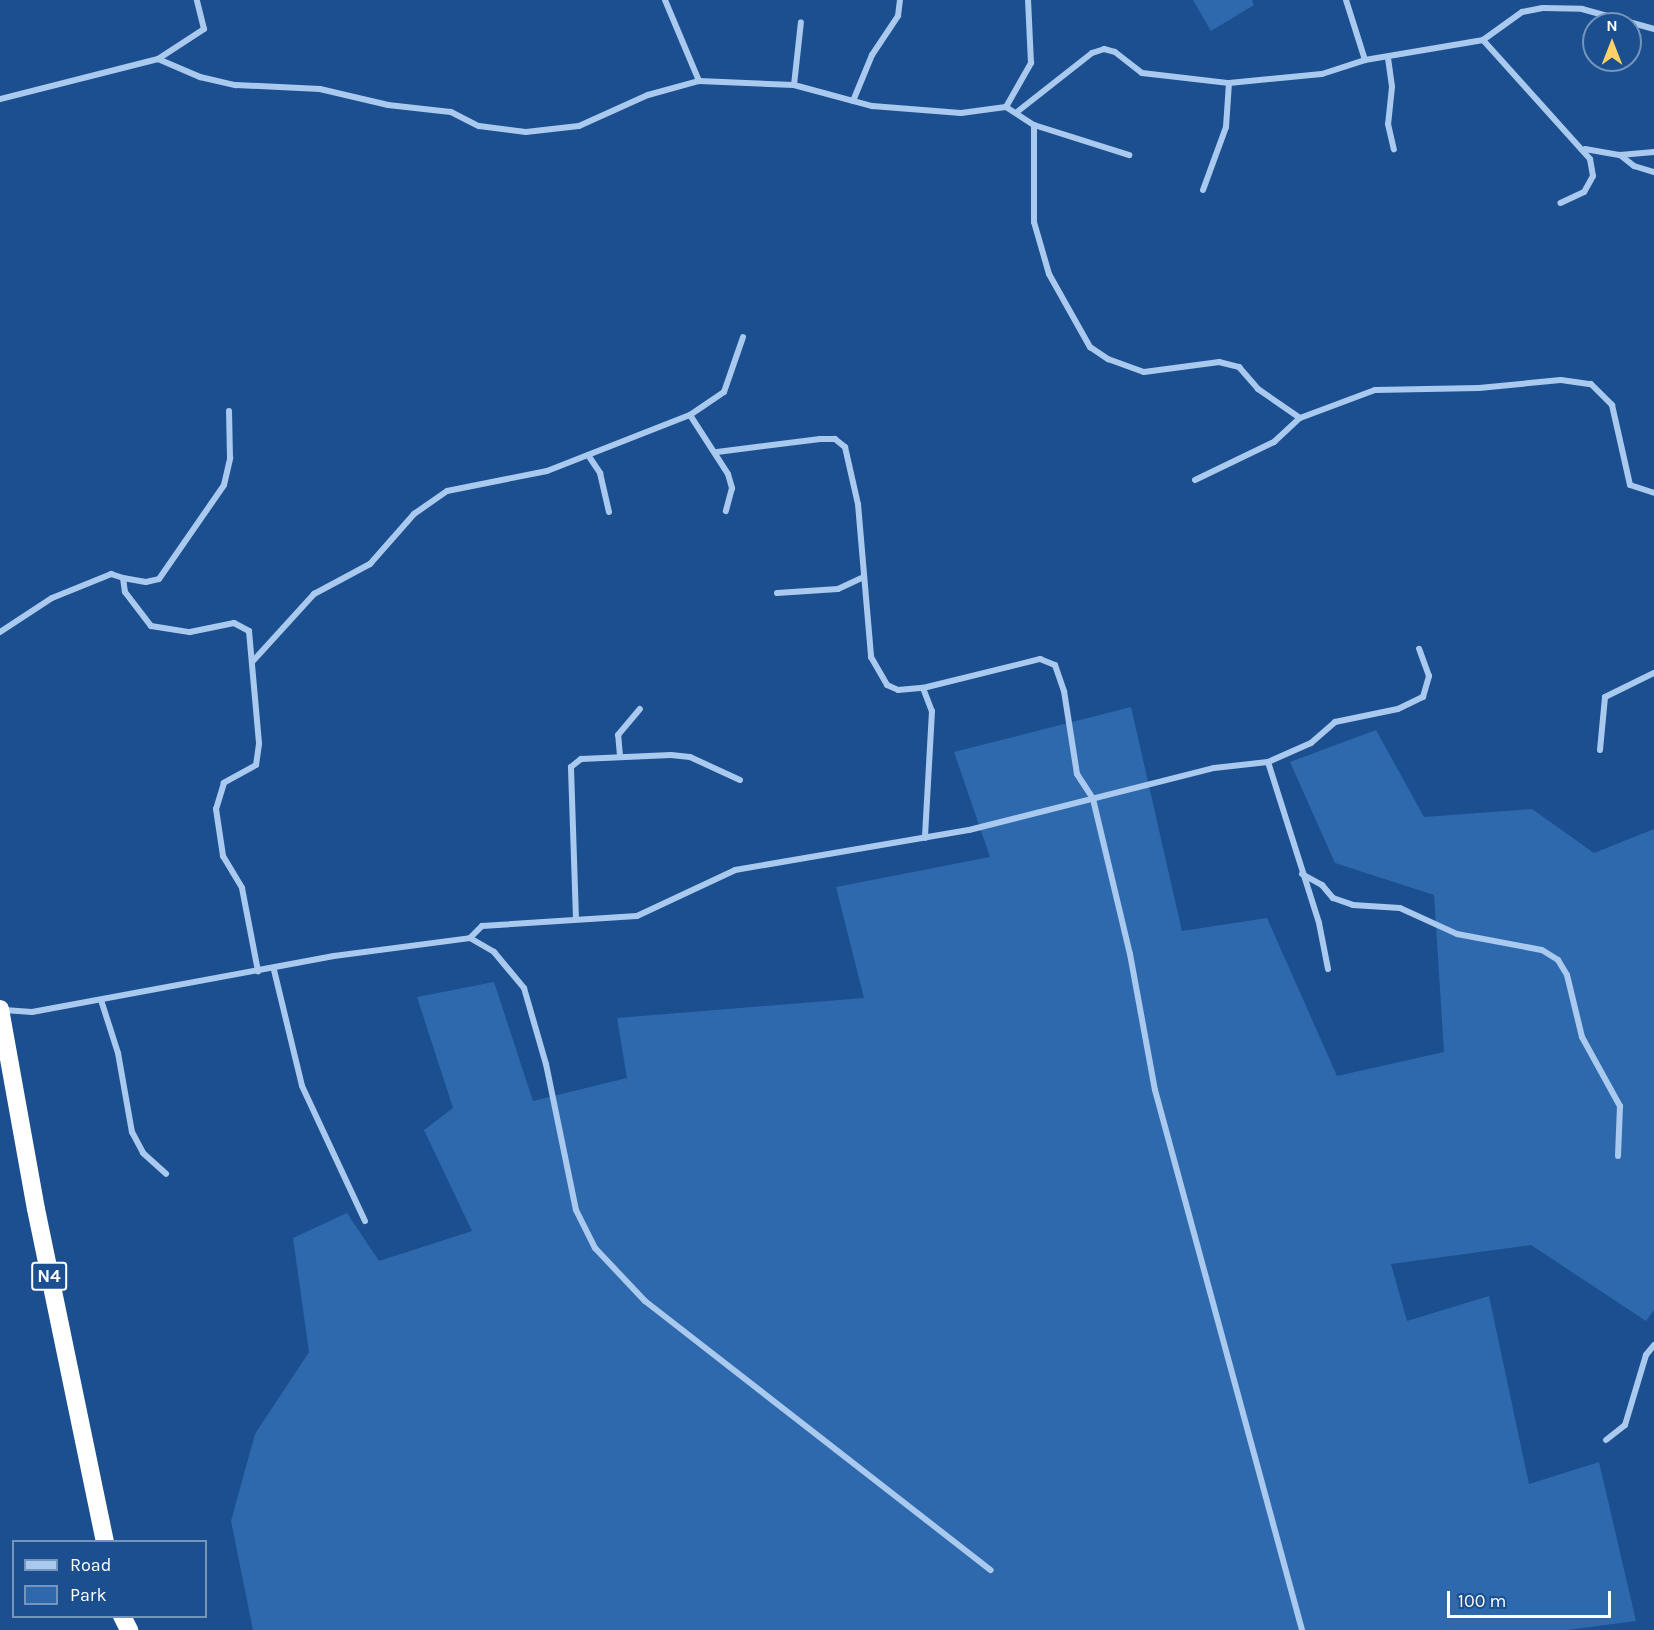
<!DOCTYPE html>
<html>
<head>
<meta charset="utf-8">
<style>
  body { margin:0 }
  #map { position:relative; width:1654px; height:1630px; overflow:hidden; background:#1b4f8f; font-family:Karla,sans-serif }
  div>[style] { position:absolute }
  .green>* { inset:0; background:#2e69ad }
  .street>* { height:6px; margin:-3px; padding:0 3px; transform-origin:3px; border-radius:3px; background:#a9c9ee }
  .highway>* { height:18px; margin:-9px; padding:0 9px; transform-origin:9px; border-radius:9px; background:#fff }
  span { translate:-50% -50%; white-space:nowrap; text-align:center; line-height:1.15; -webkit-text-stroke:4.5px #1b4f8f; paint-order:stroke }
  .shield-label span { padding:2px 4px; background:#1b4f8f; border:2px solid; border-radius:4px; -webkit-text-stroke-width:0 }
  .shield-label { font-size:18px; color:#fff; font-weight:700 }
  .legend { position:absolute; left:12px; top:1540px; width:195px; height:78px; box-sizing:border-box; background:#1b4f8f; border:2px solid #7695bc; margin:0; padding:8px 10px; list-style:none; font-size:18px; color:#fff }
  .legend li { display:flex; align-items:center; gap:12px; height:30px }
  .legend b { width:30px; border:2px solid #7695bc }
  .north { position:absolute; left:1582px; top:12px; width:60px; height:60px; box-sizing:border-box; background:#1b4f8f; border:2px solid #7695bc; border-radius:50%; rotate:0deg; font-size:16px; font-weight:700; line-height:24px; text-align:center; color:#fff }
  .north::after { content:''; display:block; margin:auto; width:21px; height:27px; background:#ffd166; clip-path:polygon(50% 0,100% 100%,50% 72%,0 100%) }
  .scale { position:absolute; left:1447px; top:1591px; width:164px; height:27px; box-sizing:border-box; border:3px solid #fff; border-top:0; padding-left:8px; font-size:18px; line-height:21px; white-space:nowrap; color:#fff; -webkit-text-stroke:4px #1b4f8f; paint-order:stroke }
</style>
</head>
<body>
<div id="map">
  <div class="green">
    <i style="clip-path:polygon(1193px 0,1252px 0,1254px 5px,1211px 31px)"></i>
    <i style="clip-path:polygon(1131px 707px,1182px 931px,1267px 918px,1337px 1076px,1444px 1052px,1434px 895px,1335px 863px,1290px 762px,1376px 730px,1424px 817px,1532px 809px,1594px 853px,1654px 829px,1654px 1310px,1646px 1321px,1531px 1245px,1391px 1264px,1407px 1321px,1489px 1296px,1529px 1484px,1599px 1462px,1636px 1621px,1567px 1630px,253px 1630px,231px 1521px,255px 1434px,309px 1352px,293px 1238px,347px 1213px,379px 1261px,472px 1231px,424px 1130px,453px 1108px,417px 997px,494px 982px,533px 1101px,627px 1078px,617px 1018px,864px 998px,836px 887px,990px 857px,954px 752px)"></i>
  </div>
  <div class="street">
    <i style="left:665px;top:0;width:88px;rotate:67.2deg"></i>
    <i style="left:1346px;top:0;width:63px;rotate:72.4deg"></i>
    <i style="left:1483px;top:40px;width:160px;rotate:48deg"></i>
    <i style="left:1590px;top:159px;width:17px;rotate:80deg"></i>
    <i style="left:1593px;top:176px;width:18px;rotate:119deg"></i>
    <i style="left:1584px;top:192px;width:26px;rotate:155deg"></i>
    <i style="left:1388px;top:58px;width:29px;rotate:82deg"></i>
    <i style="left:1392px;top:87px;width:37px;rotate:96deg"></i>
    <i style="left:1388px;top:124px;width:26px;rotate:77deg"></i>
    <i style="left:158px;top:59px;width:55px;rotate:-33.1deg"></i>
    <i style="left:204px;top:29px;width:30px;rotate:-104deg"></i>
    <i style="left:794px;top:85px;width:63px;rotate:-83.7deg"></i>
    <i style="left:0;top:99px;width:163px;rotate:-14.2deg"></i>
    <i style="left:158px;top:59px;width:46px;rotate:23.2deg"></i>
    <i style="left:200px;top:77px;width:37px;rotate:13deg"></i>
    <i style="left:236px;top:85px;width:84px;rotate:2.7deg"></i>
    <i style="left:320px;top:89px;width:70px;rotate:13.2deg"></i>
    <i style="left:388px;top:105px;width:63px;rotate:6.3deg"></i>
    <i style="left:451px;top:112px;width:31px;rotate:27deg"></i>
    <i style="left:479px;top:126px;width:47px;rotate:7.3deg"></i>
    <i style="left:526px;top:132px;width:53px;rotate:-6.5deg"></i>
    <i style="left:579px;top:126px;width:76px;rotate:-24.2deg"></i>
    <i style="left:648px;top:95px;width:53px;rotate:-15.4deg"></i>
    <i style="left:699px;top:81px;width:95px;rotate:2.4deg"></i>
    <i style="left:794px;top:85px;width:81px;rotate:15.1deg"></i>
    <i style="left:872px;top:106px;width:89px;rotate:4.5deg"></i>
    <i style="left:961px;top:113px;width:45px;rotate:-7.6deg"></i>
    <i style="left:1006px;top:107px;width:33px;rotate:33deg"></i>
    <i style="left:1034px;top:125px;width:97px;rotate:90deg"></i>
    <i style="left:1034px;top:222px;width:54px;rotate:73.9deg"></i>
    <i style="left:1049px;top:274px;width:84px;rotate:60.7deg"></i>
    <i style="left:1090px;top:347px;width:22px;rotate:34deg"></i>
    <i style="left:1108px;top:359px;width:38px;rotate:20deg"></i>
    <i style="left:1144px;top:372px;width:76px;rotate:-7.6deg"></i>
    <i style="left:1219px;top:362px;width:21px;rotate:14deg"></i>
    <i style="left:1239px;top:367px;width:29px;rotate:49deg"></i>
    <i style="left:1258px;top:389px;width:51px;rotate:34.6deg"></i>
    <i style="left:1300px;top:418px;width:80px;rotate:-20.5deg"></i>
    <i style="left:1375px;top:390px;width:104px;rotate:-1.1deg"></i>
    <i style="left:1479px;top:388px;width:82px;rotate:-5.6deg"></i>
    <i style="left:1561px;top:380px;width:30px;rotate:8deg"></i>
    <i style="left:1591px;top:384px;width:30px;rotate:45deg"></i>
    <i style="left:1612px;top:405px;width:82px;rotate:77.3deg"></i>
    <i style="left:1630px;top:485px;width:25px;rotate:18deg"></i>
    <i style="left:853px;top:101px;width:50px;rotate:-67.6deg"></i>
    <i style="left:872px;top:55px;width:47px;rotate:-56.3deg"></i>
    <i style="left:898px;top:16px;width:16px;rotate:-83deg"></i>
    <i style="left:1006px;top:107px;width:51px;rotate:-60.4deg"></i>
    <i style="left:1031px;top:63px;width:63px;rotate:-92.7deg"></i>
    <i style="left:1017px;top:112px;width:95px;rotate:-38.2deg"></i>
    <i style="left:1092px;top:53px;width:13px;rotate:-18deg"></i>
    <i style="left:1104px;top:49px;width:11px;rotate:15deg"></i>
    <i style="left:1115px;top:52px;width:34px;rotate:38deg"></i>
    <i style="left:1142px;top:73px;width:88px;rotate:6.6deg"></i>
    <i style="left:1229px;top:83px;width:93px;rotate:-5.5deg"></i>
    <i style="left:1322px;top:74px;width:45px;rotate:-18deg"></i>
    <i style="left:1365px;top:60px;width:120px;rotate:-9.6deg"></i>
    <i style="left:1483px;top:40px;width:48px;rotate:-35.7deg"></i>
    <i style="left:1522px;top:12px;width:21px;rotate:-11deg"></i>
    <i style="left:1543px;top:8px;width:39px;rotate:1deg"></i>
    <i style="left:1582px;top:9px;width:75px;rotate:15.5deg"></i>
    <i style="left:1034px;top:125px;width:100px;rotate:17.5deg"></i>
    <i style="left:1585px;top:149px;width:36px;rotate:10deg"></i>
    <i style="left:1620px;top:155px;width:18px;rotate:38deg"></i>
    <i style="left:1634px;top:166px;width:21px;rotate:17deg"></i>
    <i style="left:1620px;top:155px;width:34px;rotate:-5deg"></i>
    <i style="left:1203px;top:190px;width:67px;rotate:-69.9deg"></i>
    <i style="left:1226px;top:127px;width:44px;rotate:-86.1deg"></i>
    <i style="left:690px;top:415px;width:70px;rotate:57.2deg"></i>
    <i style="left:728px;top:474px;width:15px;rotate:74deg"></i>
    <i style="left:732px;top:488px;width:24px;rotate:105deg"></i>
    <i style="left:717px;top:452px;width:104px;rotate:-7.2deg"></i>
    <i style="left:820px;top:439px;width:15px"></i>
    <i style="left:835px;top:439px;width:13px;rotate:39deg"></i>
    <i style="left:845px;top:447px;width:58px;rotate:77.2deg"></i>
    <i style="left:858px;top:504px;width:154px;rotate:85.1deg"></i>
    <i style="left:871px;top:657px;width:32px;rotate:60deg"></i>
    <i style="left:887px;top:685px;width:12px;rotate:24deg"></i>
    <i style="left:898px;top:690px;width:25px;rotate:-5deg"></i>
    <i style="left:923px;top:688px;width:25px;rotate:69deg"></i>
    <i style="left:932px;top:711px;width:127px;rotate:93.2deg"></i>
    <i style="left:588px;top:455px;width:22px;rotate:56deg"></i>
    <i style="left:600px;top:473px;width:40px;rotate:77deg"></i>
    <i style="left:1195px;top:480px;width:88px;rotate:-25.7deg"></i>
    <i style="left:1274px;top:442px;width:35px;rotate:-43deg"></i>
    <i style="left:123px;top:578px;width:23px;rotate:10deg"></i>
    <i style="left:146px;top:582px;width:13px;rotate:-13deg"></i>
    <i style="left:159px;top:579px;width:114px;rotate:-55.3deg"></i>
    <i style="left:224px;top:485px;width:28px;rotate:-77deg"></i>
    <i style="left:230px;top:458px;width:47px;rotate:-91.2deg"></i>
    <i style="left:777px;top:593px;width:61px;rotate:-3.8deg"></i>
    <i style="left:838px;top:589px;width:26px;rotate:-25deg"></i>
    <i style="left:0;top:632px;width:62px;rotate:-33.2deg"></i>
    <i style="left:52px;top:598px;width:64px;rotate:-22.1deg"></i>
    <i style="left:111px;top:574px;width:13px;rotate:18deg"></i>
    <i style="left:123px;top:578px;width:14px;rotate:82deg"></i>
    <i style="left:125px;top:592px;width:43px;rotate:52.6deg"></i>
    <i style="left:151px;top:626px;width:39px;rotate:9deg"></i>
    <i style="left:190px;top:632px;width:45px;rotate:-11.6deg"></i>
    <i style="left:234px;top:623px;width:17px;rotate:28deg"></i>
    <i style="left:249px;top:631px;width:113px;rotate:84.9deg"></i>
    <i style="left:259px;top:744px;width:21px;rotate:98deg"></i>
    <i style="left:256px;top:765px;width:37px;rotate:151deg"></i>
    <i style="left:224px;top:783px;width:27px;rotate:107deg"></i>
    <i style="left:216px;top:809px;width:48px;rotate:81.5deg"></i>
    <i style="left:223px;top:856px;width:37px;rotate:59deg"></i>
    <i style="left:242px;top:888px;width:85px;rotate:79.1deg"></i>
    <i style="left:253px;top:661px;width:91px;rotate:-47.7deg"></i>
    <i style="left:314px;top:594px;width:64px;rotate:-28.2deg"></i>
    <i style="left:370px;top:564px;width:67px;rotate:-48.7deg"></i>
    <i style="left:414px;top:514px;width:40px;rotate:-34.9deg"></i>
    <i style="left:447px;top:491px;width:102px;rotate:-11.3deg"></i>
    <i style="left:547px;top:471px;width:154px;rotate:-21.4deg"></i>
    <i style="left:690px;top:415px;width:41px;rotate:-34.1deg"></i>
    <i style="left:724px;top:392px;width:58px;rotate:-70.9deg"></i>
    <i style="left:923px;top:688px;width:121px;rotate:-13.9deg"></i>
    <i style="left:1040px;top:659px;width:16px;rotate:22deg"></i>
    <i style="left:1055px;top:665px;width:28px;rotate:71deg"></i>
    <i style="left:1064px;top:691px;width:84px;rotate:81.1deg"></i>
    <i style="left:1077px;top:774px;width:30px;rotate:57deg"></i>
    <i style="left:1093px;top:799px;width:159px;rotate:76.6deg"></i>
    <i style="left:1130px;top:954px;width:138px;rotate:79.6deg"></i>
    <i style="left:1155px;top:1090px;width:560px;rotate:74.77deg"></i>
    <i style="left:1600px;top:750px;width:53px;rotate:-84.6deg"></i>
    <i style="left:1605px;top:697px;width:55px;rotate:-26.1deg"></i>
    <i style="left:620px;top:756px;width:21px;rotate:-95deg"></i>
    <i style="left:618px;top:735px;width:34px;rotate:-50deg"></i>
    <i style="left:1268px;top:762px;width:169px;rotate:72.4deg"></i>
    <i style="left:1319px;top:923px;width:47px;rotate:78.9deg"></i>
    <i style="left:1302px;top:874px;width:23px;rotate:29deg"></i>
    <i style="left:1322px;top:885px;width:17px;rotate:50deg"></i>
    <i style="left:1333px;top:898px;width:21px;rotate:19deg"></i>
    <i style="left:1353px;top:905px;width:47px;rotate:3.7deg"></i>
    <i style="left:1400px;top:908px;width:63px;rotate:24.5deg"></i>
    <i style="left:1457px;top:934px;width:86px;rotate:10.7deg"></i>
    <i style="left:1542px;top:950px;width:19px;rotate:32deg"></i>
    <i style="left:1558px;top:960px;width:17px;rotate:59deg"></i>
    <i style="left:1567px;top:975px;width:64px;rotate:76.4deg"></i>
    <i style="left:1582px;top:1037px;width:79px;rotate:61.2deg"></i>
    <i style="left:1620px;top:1106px;width:50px;rotate:92.3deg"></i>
    <i style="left:576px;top:919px;width:152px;rotate:-91.9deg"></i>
    <i style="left:571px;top:767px;width:13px;rotate:-39deg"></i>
    <i style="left:581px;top:759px;width:90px;rotate:-2.5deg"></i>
    <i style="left:671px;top:755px;width:19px;rotate:6deg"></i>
    <i style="left:690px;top:757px;width:55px;rotate:24.7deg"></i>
    <i style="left:470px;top:938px;width:28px;rotate:30deg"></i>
    <i style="left:494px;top:952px;width:47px;rotate:50.2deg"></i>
    <i style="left:524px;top:988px;width:79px;rotate:73.9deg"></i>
    <i style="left:546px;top:1064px;width:149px;rotate:78.4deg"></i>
    <i style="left:576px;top:1210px;width:42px;rotate:63.4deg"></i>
    <i style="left:595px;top:1248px;width:73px;rotate:46.7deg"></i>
    <i style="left:645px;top:1301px;width:438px;rotate:37.9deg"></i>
    <i style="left:274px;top:970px;width:119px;rotate:76.4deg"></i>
    <i style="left:302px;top:1086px;width:149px;rotate:65deg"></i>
    <i style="left:101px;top:1000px;width:56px;rotate:72.2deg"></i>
    <i style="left:118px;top:1053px;width:80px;rotate:80deg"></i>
    <i style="left:132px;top:1132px;width:24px;rotate:62deg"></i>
    <i style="left:143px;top:1153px;width:31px;rotate:42deg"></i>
    <i style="left:4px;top:1010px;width:28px;rotate:4deg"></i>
    <i style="left:32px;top:1012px;width:307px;rotate:-10.5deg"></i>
    <i style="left:334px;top:956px;width:137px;rotate:-7.5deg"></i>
    <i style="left:470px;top:938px;width:17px;rotate:-45deg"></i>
    <i style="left:482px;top:926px;width:155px;rotate:-3.7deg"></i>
    <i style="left:637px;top:916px;width:108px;rotate:-25.1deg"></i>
    <i style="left:735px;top:870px;width:237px;rotate:-9.7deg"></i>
    <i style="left:969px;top:830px;width:253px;rotate:-14.2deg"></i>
    <i style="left:1214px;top:768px;width:54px;rotate:-6.3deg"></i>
    <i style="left:1268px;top:762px;width:47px;rotate:-23.8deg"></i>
    <i style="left:1311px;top:743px;width:32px;rotate:-41deg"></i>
    <i style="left:1335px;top:722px;width:64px;rotate:-11.7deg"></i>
    <i style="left:1398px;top:709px;width:28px;rotate:-26deg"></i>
    <i style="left:1423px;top:697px;width:22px;rotate:-74deg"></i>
    <i style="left:1429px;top:676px;width:29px;rotate:-110deg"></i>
    <i style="left:1606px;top:1440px;width:24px;rotate:-38deg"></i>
    <i style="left:1625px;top:1425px;width:73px;rotate:-73.3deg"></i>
    <i style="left:1646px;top:1355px;width:13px;rotate:-51deg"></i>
  </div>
  <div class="highway">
    <i style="left:0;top:1009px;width:203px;rotate:79.8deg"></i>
    <i style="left:36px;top:1209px;width:340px;rotate:78.3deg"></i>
    <i style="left:122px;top:1616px;width:16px;rotate:63deg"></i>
  </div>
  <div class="shield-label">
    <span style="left:49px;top:1276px">N4</span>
  </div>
  <ul class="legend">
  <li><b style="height:8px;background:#a9c9ee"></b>Road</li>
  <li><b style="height:16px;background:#2e69ad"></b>Park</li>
  </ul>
  <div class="north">N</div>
  <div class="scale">100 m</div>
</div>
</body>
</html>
